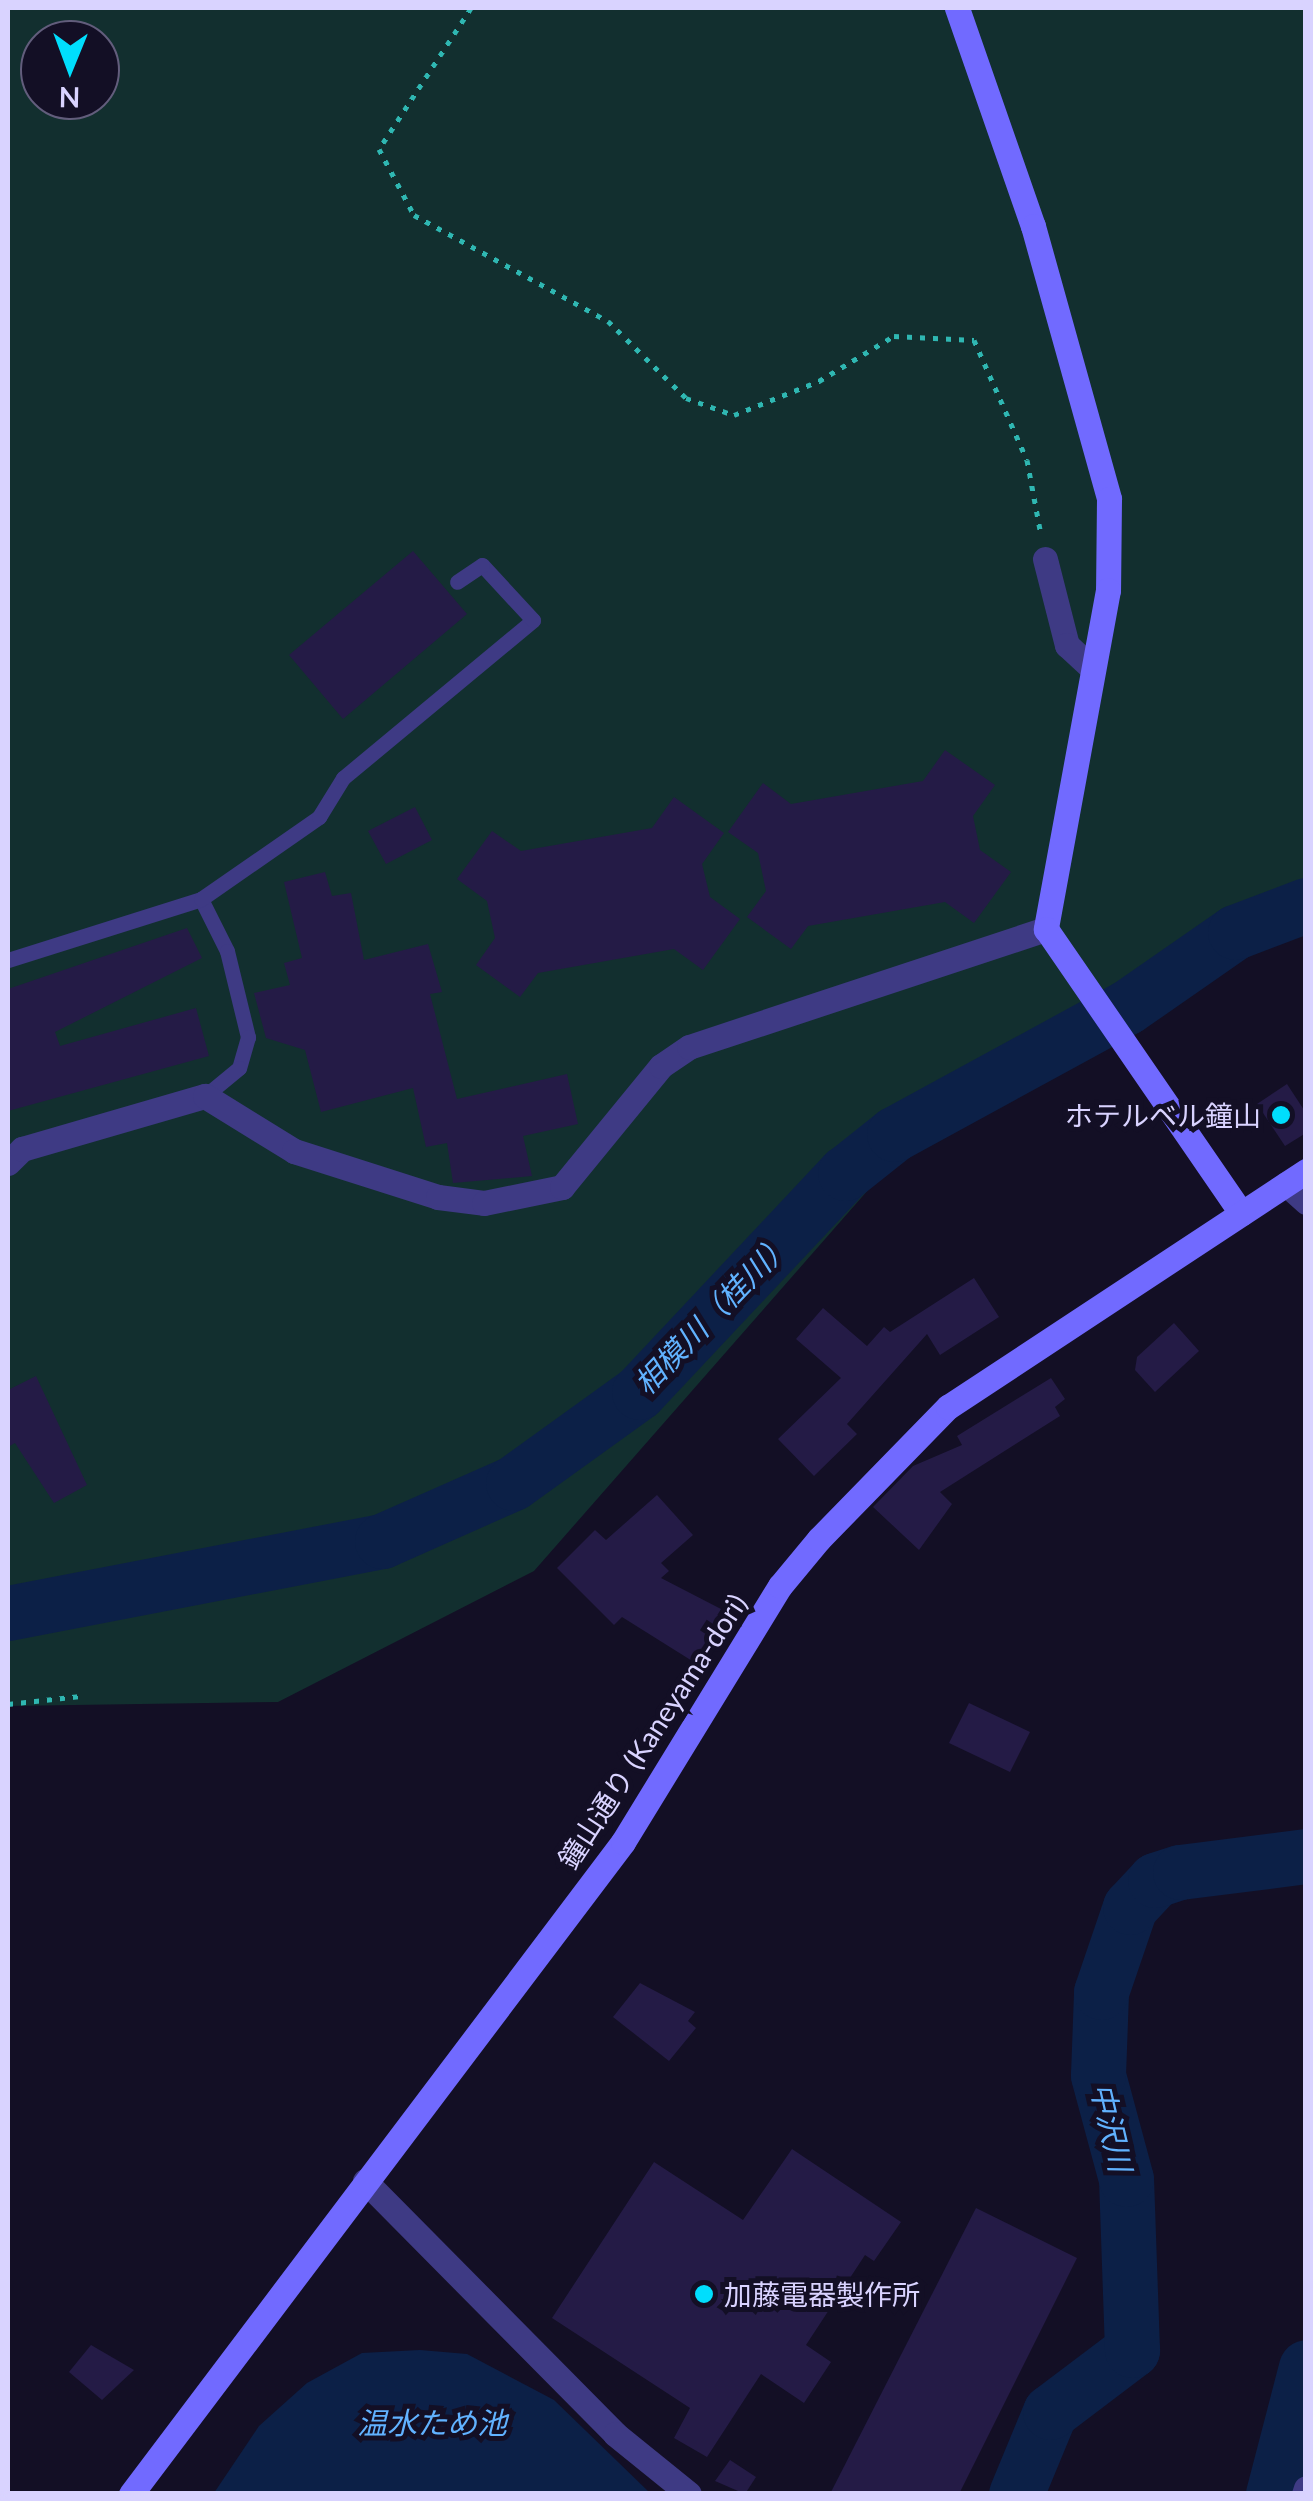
<!DOCTYPE html>
<html>
<head>
<meta charset="utf-8">
<style>
  body { margin:0 }
  #map { position:relative; width:1313px; height:2501px; overflow:hidden; background:#130f25; font-family:Lato,"Noto Sans JP",sans-serif }
  div>[style] { position:absolute }
  .green>* { inset:0; background:#122f2f }
  .water>* { inset:0; background:#0c2047 }
  .river>* { height:55px; margin:-27.5px; padding:0 27.5px; transform-origin:27.5px; border-radius:27.5px; background:#0c2047 }
  .building>* { inset:0; background:#241b46 }
  .path>* { height:5px; margin-top:-2.5px; transform-origin:0; background:repeating-linear-gradient(90deg,#2fb7b2 0 5px,transparent 0 13px) }
  .lane>* { height:15px; margin:-7.5px; padding:0 7.5px; transform-origin:7.5px; border-radius:7.5px; background:#3e3a84 }
  .street>* { height:25px; margin:-12.5px; padding:0 12.5px; transform-origin:12.5px; border-radius:12.5px; background:#3e3a84 }
  .secondary>* { height:25px; margin:-12.5px; padding:0 12.5px; transform-origin:12.5px; border-radius:12.5px; background:#716aff }
  .dots>* { width:28px; height:28px; translate:-50% -50%; box-sizing:border-box; border:5px solid #130f25; border-radius:50% }
  span { translate:-50% -50%; white-space:nowrap; text-align:center; line-height:1.15; -webkit-text-stroke:10px #130f25; paint-order:stroke }
  .poi-label { font-size:28px; color:#d9d3ff }
  .right { translate:-100% -50%; text-align:right }
  .left { translate:0 -50%; text-align:left }
  .street-label { font-size:28px; color:#d9d3ff }
  .water-label { font-size:30px; color:#61b2ff; font-style:italic }
  .frame { position:absolute; inset:0; border:10px solid #d9d3ff; pointer-events:none }
  .north { position:absolute; left:20px; top:20px; width:100px; height:100px; box-sizing:border-box; background:#130f25; border:2px solid #625d7c; border-radius:50%; rotate:181deg; font-size:28px; font-weight:700; line-height:40px; text-align:center; color:#d9d3ff }
  .north::after { content:''; display:block; margin:auto; width:35px; height:45px; background:#00defd; clip-path:polygon(50% 0,100% 100%,50% 72%,0 100%) }
</style>
</head>
<body>
<div id="map">
  <div class="green">
    <i style="clip-path:polygon(evenodd,8px 8px,1305px 8px,1305px 931px,1210px 941px,954px 1092px,534px 1571px,278px 1702px,8px 1706px,8px 8px,40px 40px,100px 40px,100px 100px,40px 100px,40px 40px)"></i>
  </div>
  <div class="water">
    <i style="clip-path:polygon(420px 2350px,467px 2354px,554px 2400px,650px 2493px,214px 2493px,259px 2426px,307px 2383px,362px 2353px)"></i>
  </div>
  <div class="river">
    <i style="left:8px;top:1613px;width:381px;rotate:-10.9deg"></i>
    <i style="left:382px;top:1541px;width:143px;rotate:-23.9deg"></i>
    <i style="left:513px;top:1483px;width:155px;rotate:-35.8deg"></i>
    <i style="left:639px;top:1392px;width:301px;rotate:-46.8deg"></i>
    <i style="left:845px;top:1173px;width:63px;rotate:-38.5deg"></i>
    <i style="left:894px;top:1134px;width:265px;rotate:-28.6deg"></i>
    <i style="left:1127px;top:1007px;width:131px;rotate:-34.8deg"></i>
    <i style="left:1235px;top:932px;width:76px;rotate:-20.8deg"></i>
    <i style="left:1016px;top:2494px;width:89px;rotate:-67.5deg"></i>
    <i style="left:1050px;top:2412px;width:103px;rotate:-37.1deg"></i>
    <i style="left:1132px;top:2350px;width:171px;rotate:-92deg"></i>
    <i style="left:1126px;top:2179px;width:108px;rotate:-105.1deg"></i>
    <i style="left:1098px;top:2075px;width:83px;rotate:-87.9deg"></i>
    <i style="left:1101px;top:1992px;width:90px;rotate:-71.2deg"></i>
    <i style="left:1130px;top:1907px;width:37px;rotate:-47deg"></i>
    <i style="left:1155px;top:1880px;width:26px;rotate:-18deg"></i>
    <i style="left:1180px;top:1872px;width:127px;rotate:-7.2deg"></i>
    <i style="left:1273px;top:2494px;width:131px;rotate:-75.4deg"></i>
  </div>
  <div class="building">
    <i style="clip-path:polygon(413px 551px,467px 614px,343px 719px,289px 655px)"></i>
    <i style="clip-path:polygon(945px 750px,995px 785px,973px 816px,980px 850px,1011px 872px,974px 923px,945px 902px,808px 926px,791px 949px,747px 917px,766px 891px,758px 853px,728px 832px,763px 783px,791px 804px,923px 781px)"></i>
    <i style="clip-path:polygon(674px 797px,724px 833px,702px 864px,710px 897px,740px 919px,703px 970px,674px 949px,538px 973px,520px 997px,476px 965px,495px 938px,487px 901px,457px 879px,492px 831px,521px 851px,652px 828px)"></i>
    <i style="clip-path:polygon(415px 807px,432px 840px,386px 864px,368px 831px)"></i>
    <i style="clip-path:polygon(325px 872px,332px 896px,351px 893px,364px 960px,428px 944px,442px 992px,430px 994px,457px 1099px,567px 1074px,578px 1124px,523px 1136px,532px 1176px,453px 1183px,447px 1143px,426px 1147px,413px 1088px,321px 1112px,305px 1050px,266px 1038px,254px 993px,290px 985px,284px 963px,302px 958px,284px 882px)"></i>
    <i style="clip-path:polygon(187px 928px,202px 958px,55px 1032px,60px 1046px,196px 1008px,209px 1056px,8px 1111px,8px 989px)"></i>
    <i style="clip-path:polygon(1287px 1084px,1306px 1113px,1306px 1133px,1285px 1146px,1257px 1104px)"></i>
    <i style="clip-path:polygon(974px 1278px,999px 1317px,940px 1355px,927px 1334px,847px 1424px,857px 1434px,814px 1476px,778px 1439px,841px 1378px,796px 1339px,823px 1308px,867px 1346px,884px 1327px,890px 1332px)"></i>
    <i style="clip-path:polygon(1174px 1323px,1199px 1351px,1155px 1392px,1135px 1370px,1137px 1357px)"></i>
    <i style="clip-path:polygon(36px 1376px,87px 1485px,54px 1503px,15px 1443px,8px 1447px,8px 1390px)"></i>
    <i style="clip-path:polygon(1051px 1378px,1065px 1399px,1055px 1407px,1060px 1416px,940px 1492px,952px 1504px,919px 1550px,873px 1507px,913px 1466px,962px 1445px,957px 1436px)"></i>
    <i style="clip-path:polygon(657px 1495px,693px 1535px,661px 1563px,669px 1571px,661px 1578px,721px 1609px,697px 1664px,622px 1617px,614px 1625px,557px 1568px,595px 1530px,606px 1540px)"></i>
    <i style="clip-path:polygon(969px 1703px,1030px 1732px,1010px 1772px,949px 1743px)"></i>
    <i style="clip-path:polygon(640px 1983px,695px 2012px,688px 2021px,696px 2028px,669px 2061px,613px 2017px)"></i>
    <i style="clip-path:polygon(792px 2149px,901px 2222px,874px 2261px,865px 2255px,806px 2345px,831px 2362px,804px 2403px,761px 2374px,707px 2457px,674px 2438px,690px 2408px,552px 2318px,654px 2162px,743px 2220px)"></i>
    <i style="clip-path:polygon(976px 2208px,1077px 2258px,959px 2494px,830px 2494px)"></i>
    <i style="clip-path:polygon(91px 2345px,134px 2370px,102px 2400px,69px 2372px)"></i>
    <i style="clip-path:polygon(730px 2460px,756px 2477px,745px 2494px,715px 2481px)"></i>
  </div>
  <div class="path">
    <i style="left:471px;top:8px;width:168px;rotate:123.1deg"></i>
    <i style="left:379px;top:149px;width:75px;rotate:62.1deg"></i>
    <i style="left:414px;top:215px;width:221px;rotate:28.7deg"></i>
    <i style="left:608px;top:321px;width:110px;rotate:44.6deg"></i>
    <i style="left:686px;top:398px;width:51px;rotate:19.5deg"></i>
    <i style="left:734px;top:415px;width:92px;rotate:-21.8deg"></i>
    <i style="left:819px;top:381px;width:87px;rotate:-31deg"></i>
    <i style="left:894px;top:336px;width:80px;rotate:2.9deg"></i>
    <i style="left:974px;top:340px;width:131px;rotate:66.2deg"></i>
    <i style="left:1027px;top:460px;width:76px;rotate:79.4deg"></i>
    <i style="left:8px;top:1704px;width:73px;rotate:-6.3deg"></i>
  </div>
  <div class="lane">
    <i style="left:201px;top:899px;width:58px;rotate:63.4deg"></i>
    <i style="left:227px;top:951px;width:89px;rotate:76.3deg"></i>
    <i style="left:248px;top:1037px;width:32px;rotate:106deg"></i>
    <i style="left:239px;top:1068px;width:44px;rotate:140.5deg"></i>
    <i style="left:8px;top:960px;width:202px;rotate:-17.5deg"></i>
    <i style="left:201px;top:899px;width:144px;rotate:-34.8deg"></i>
    <i style="left:319px;top:817px;width:46px;rotate:-58.4deg"></i>
    <i style="left:343px;top:778px;width:247px;rotate:-39.7deg"></i>
    <i style="left:533px;top:620px;width:75px;rotate:-132.8deg"></i>
    <i style="left:482px;top:565px;width:30px;rotate:146deg"></i>
  </div>
  <div class="street">
    <i style="left:1045px;top:559px;width:89px;rotate:75.7deg"></i>
    <i style="left:1067px;top:645px;width:34px;rotate:43deg"></i>
    <i style="left:8px;top:1163px;width:20px;rotate:-45deg"></i>
    <i style="left:22px;top:1149px;width:191px;rotate:-16.2deg"></i>
    <i style="left:205px;top:1096px;width:105px;rotate:31.7deg"></i>
    <i style="left:294px;top:1151px;width:151px;rotate:17.7deg"></i>
    <i style="left:438px;top:1197px;width:46px;rotate:7.4deg"></i>
    <i style="left:484px;top:1203px;width:80px;rotate:-11.6deg"></i>
    <i style="left:562px;top:1187px;width:156px;rotate:-50.7deg"></i>
    <i style="left:661px;top:1066px;width:34px;rotate:-34deg"></i>
    <i style="left:689px;top:1047px;width:376px;rotate:-18.3deg"></i>
    <i style="left:1286px;top:1184px;width:27px;rotate:42deg"></i>
    <i style="left:365px;top:2181px;width:356px;rotate:45.3deg"></i>
    <i style="left:615px;top:2434px;width:95px;rotate:39deg"></i>
    <i style="left:1304px;top:2494px;width:6px;rotate:-72deg"></i>
  </div>
  <div class="secondary">
    <i style="left:957px;top:8px;width:231px;rotate:70.8deg"></i>
    <i style="left:1033px;top:226px;width:283px;rotate:74.4deg"></i>
    <i style="left:1109px;top:499px;width:91px;rotate:90.6deg"></i>
    <i style="left:1108px;top:590px;width:345px;rotate:100.4deg"></i>
    <i style="left:1046px;top:929px;width:345px;rotate:55.5deg"></i>
    <i style="left:131px;top:2494px;width:817px;rotate:-52.96deg"></i>
    <i style="left:623px;top:1842px;width:300px;rotate:-58.5deg"></i>
    <i style="left:780px;top:1586px;width:61px;rotate:-50.3deg"></i>
    <i style="left:819px;top:1539px;width:185px;rotate:-45.7deg"></i>
    <i style="left:948px;top:1407px;width:429px;rotate:-33.4deg"></i>
  </div>
  <div class="dots">
    <i style="left:1281px;top:1115px;background:#00defd"></i>
    <i style="left:704px;top:2294px;background:#00defd"></i>
  </div>
  <div class="poi-label">
    <span class="right" style="left:1261px;top:1115px">ホテルベル鐘山</span>
    <span class="left" style="left:724px;top:2294px">加藤電器製作所</span>
  </div>
  <div class="street-label">
    <span style="left:652px;top:1731px;rotate:-57deg">鐘山通り (Kaneyama-dori)</span>
  </div>
  <div class="water-label">
    <span style="left:712px;top:1313px;rotate:-46deg">相模川（桂川）</span>
    <span style="left:1112px;top:2127px;rotate:77deg">中沢川</span>
    <span style="left:432px;top:2422px">温水ため池</span>
  </div>
  <div class="frame"></div>
  <div class="north">N</div>
</div>
</body>
</html>
